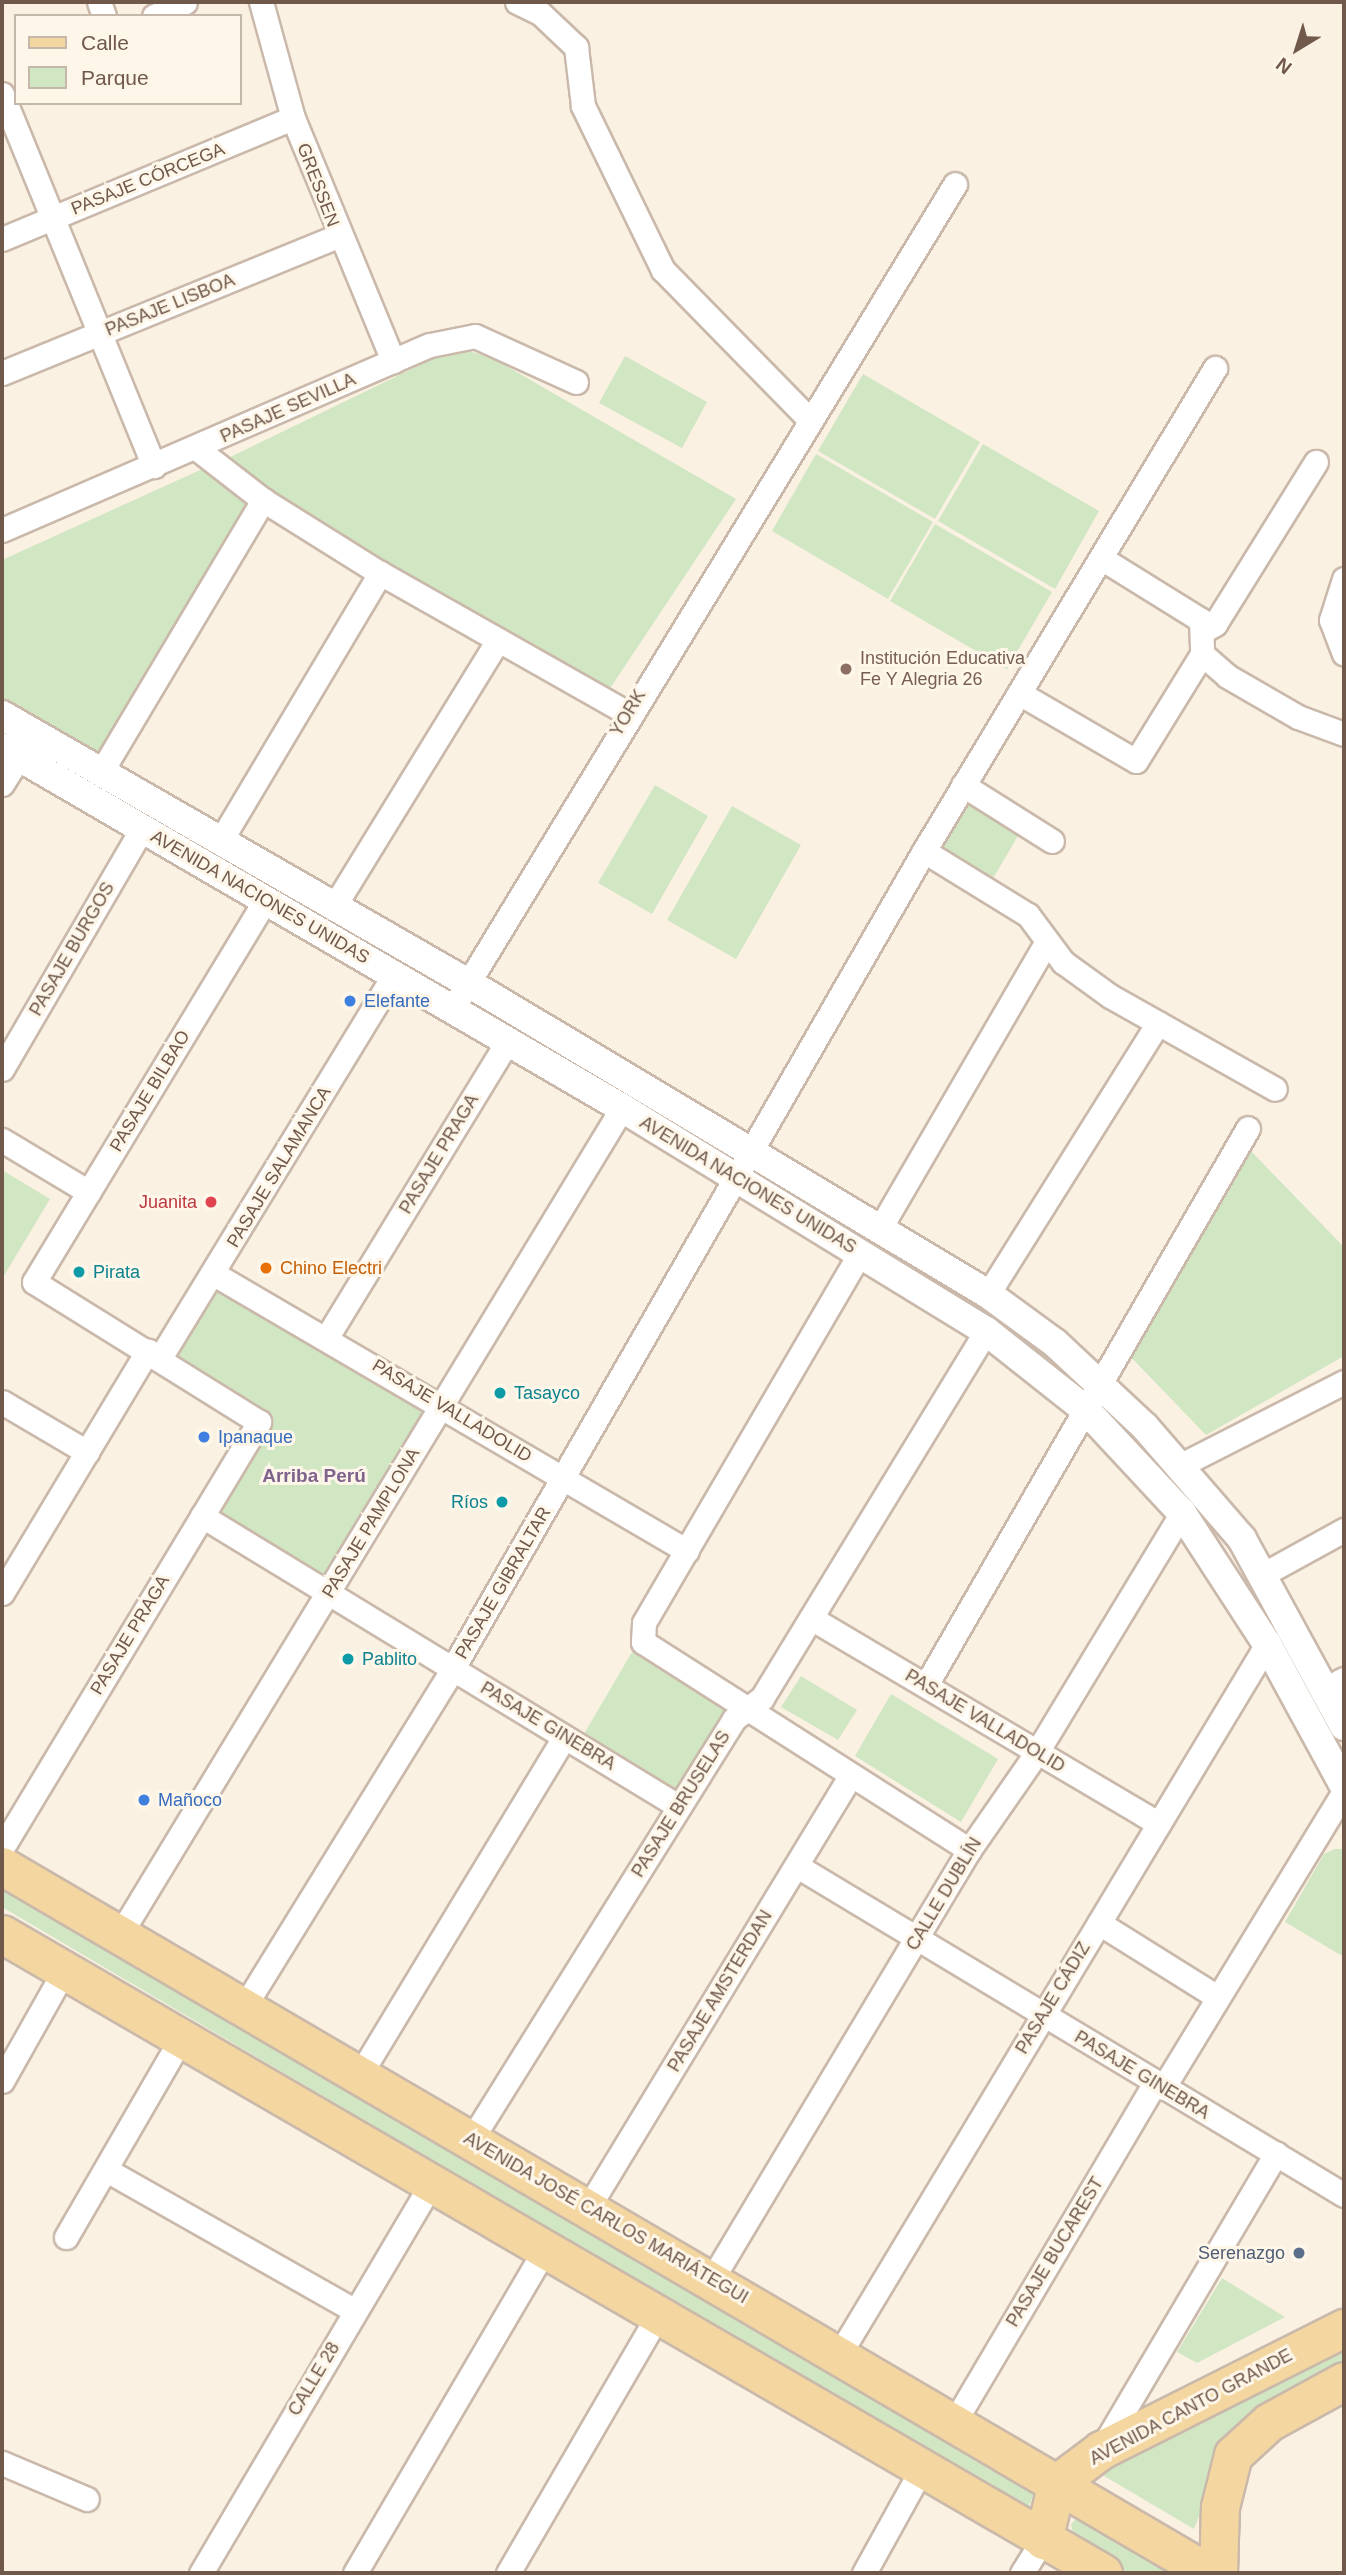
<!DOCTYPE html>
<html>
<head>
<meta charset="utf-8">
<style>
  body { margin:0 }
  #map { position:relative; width:1346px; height:2575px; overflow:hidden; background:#faf1e3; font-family:Arial,sans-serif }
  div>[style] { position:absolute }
  .green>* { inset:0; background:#d1e6c3 }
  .roads { filter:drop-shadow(2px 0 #cab9ab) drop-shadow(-2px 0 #cab9ab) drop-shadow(0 2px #cab9ab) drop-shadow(0 -2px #cab9ab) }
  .minor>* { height:23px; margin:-11.5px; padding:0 11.5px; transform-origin:11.5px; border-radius:11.5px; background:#fff }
  .tertiary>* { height:28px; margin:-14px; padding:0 14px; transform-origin:14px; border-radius:14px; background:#fff }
  .primary>* { height:37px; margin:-18.5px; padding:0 18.5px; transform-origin:18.5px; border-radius:18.5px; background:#f4d6a0 }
  .dots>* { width:19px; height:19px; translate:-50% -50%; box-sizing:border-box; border:4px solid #fdf6e9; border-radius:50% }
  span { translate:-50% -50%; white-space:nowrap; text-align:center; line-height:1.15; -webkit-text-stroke:6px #fdf6e9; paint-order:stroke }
  .street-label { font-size:18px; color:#70594b }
  .education-label { font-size:18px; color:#785e54 }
  .left { translate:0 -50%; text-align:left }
  .shop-label { font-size:18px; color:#366cbe }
  .health-label { font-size:18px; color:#be3a42 }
  .right { translate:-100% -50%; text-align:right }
  .food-label { font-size:18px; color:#c56008 }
  .culture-label { font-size:18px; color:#0d838f }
  .service-label { font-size:18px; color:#4e5e75 }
  .neighbourhood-label { font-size:19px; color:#7f638c; font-weight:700 }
  .frame { position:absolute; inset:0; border:4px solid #70594b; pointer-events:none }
  .legend { position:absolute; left:14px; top:14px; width:228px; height:91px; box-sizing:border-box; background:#fdf6e9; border:2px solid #c5b7aa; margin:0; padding:9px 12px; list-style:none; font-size:21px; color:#70594b }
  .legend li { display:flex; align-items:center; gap:14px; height:35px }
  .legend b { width:35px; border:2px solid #c5b7aa }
  .north { position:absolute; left:1262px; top:14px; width:70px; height:70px; -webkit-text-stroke:5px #fdf6e9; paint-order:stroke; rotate:218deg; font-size:19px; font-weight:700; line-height:28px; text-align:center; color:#70594b }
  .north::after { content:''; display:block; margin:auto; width:24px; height:32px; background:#70594b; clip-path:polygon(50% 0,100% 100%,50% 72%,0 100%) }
</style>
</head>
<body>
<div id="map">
  <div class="green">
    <i style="clip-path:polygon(457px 347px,496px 360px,736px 499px,605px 696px,316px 532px,222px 461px)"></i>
    <i style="clip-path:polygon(625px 356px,707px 402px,682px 448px,599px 403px)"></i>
    <i style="clip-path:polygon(863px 374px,980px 442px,935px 519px,818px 451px)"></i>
    <i style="clip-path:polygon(983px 444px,1099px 511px,1055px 589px,938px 521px)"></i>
    <i style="clip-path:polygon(816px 454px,933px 522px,888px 599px,772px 531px)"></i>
    <i style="clip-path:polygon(209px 466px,259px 503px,105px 765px,2px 706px,2px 560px)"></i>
    <i style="clip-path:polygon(935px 524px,1052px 592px,1007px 669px,890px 601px)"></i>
    <i style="clip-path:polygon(655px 785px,708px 816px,652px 914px,598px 883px)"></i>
    <i style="clip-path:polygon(971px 802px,1021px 831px,989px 885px,938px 854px)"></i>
    <i style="clip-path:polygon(732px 806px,801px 845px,736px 959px,667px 920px)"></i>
    <i style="clip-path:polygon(1247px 1147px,1344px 1247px,1344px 1356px,1206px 1435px,1124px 1350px)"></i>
    <i style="clip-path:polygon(2px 1170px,50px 1199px,2px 1279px)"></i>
    <i style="clip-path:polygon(216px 1280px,433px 1403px,320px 1586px,208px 1515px,265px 1420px,167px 1357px)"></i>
    <i style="clip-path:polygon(632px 1652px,735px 1714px,680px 1800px,581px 1739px)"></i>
    <i style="clip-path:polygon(801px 1676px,857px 1710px,838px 1740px,781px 1707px)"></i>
    <i style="clip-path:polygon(891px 1694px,998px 1759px,961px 1822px,855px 1756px)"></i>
    <i style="clip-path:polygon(1335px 1849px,1344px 1849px,1344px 1957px,1285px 1922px,1324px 1854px)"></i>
    <i style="clip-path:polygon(2px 1878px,1040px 2478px,1027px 2511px,2px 1907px)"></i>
    <i style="clip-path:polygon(1222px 2278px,1285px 2317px,1197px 2363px,1177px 2352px)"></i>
    <i style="clip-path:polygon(1344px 2343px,1344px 2372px,1233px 2430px,1194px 2529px,1094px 2470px)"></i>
    <i style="clip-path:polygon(1078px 2517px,1182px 2573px,1123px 2573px,1075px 2546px,1071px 2524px)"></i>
  </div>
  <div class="roads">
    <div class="minor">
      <i style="left:99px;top:2px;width:15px;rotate:70deg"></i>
      <i style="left:261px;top:2px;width:120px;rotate:74.6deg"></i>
      <i style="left:293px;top:118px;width:263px;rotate:67.6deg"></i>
      <i style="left:517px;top:2px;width:25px;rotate:26deg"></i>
      <i style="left:540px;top:13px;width:50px;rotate:43.4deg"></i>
      <i style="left:576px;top:47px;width:59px;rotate:83.2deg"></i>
      <i style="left:583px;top:106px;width:182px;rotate:64deg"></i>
      <i style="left:663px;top:270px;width:209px;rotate:45.6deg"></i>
      <i style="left:154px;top:16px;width:34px;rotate:-24deg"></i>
      <i style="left:2px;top:94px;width:402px;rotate:67.8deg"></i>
      <i style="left:2px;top:239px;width:315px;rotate:-22.6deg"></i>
      <i style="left:2px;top:373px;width:363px;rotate:-22.2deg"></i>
      <i style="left:196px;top:448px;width:85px;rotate:37.8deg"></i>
      <i style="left:263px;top:500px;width:138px;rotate:32deg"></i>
      <i style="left:380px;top:573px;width:284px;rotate:29.5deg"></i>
      <i style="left:2px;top:530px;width:466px;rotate:-23.4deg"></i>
      <i style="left:430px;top:345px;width:46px;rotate:-11.3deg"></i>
      <i style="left:475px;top:336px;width:111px;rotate:24.5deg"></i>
      <i style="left:1101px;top:558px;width:118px;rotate:31.8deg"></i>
      <i style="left:1201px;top:620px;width:34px;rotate:88deg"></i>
      <i style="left:1202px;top:654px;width:33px;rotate:41deg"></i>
      <i style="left:1227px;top:676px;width:82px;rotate:30deg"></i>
      <i style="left:1298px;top:717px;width:49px;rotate:20.3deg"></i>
      <i style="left:1344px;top:579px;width:43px;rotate:107.6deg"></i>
      <i style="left:1331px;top:620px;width:36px;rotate:69deg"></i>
      <i style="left:1205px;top:630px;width:12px;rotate:-31deg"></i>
      <i style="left:1215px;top:624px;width:191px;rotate:-58.1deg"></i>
      <i style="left:1019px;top:693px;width:135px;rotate:30.2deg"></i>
      <i style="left:1136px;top:761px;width:126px;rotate:-58.3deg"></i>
      <i style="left:101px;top:772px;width:317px;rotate:-59.2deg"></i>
      <i style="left:2px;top:784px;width:32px;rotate:-58deg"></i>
      <i style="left:963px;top:785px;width:105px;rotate:32.2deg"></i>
      <i style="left:221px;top:840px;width:311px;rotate:-59.2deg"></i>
      <i style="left:924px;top:851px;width:122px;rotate:31.6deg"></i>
      <i style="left:1028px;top:915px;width:59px;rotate:53.3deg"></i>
      <i style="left:1063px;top:962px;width:58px;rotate:35.9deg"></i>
      <i style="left:1110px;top:996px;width:189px;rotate:29.4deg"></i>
      <i style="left:335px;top:905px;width:311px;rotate:-58.4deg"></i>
      <i style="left:459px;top:998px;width:953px;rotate:-58.64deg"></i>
      <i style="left:2px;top:1069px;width:279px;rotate:-59.8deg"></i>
      <i style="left:2px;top:1140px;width:101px;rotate:30.9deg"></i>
      <i style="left:879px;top:1230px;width:334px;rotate:-59.8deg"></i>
      <i style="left:860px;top:1253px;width:428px;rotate:120.3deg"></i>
      <i style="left:644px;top:1623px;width:19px;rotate:93deg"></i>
      <i style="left:643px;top:1642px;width:387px;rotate:32.5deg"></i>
      <i style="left:214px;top:1274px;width:548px;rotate:30.35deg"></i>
      <i style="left:988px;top:1294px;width:320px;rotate:-57.9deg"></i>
      <i style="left:327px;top:1337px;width:346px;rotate:-58.6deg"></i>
      <i style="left:160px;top:1358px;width:450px;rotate:-58.6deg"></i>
      <i style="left:2px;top:1402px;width:99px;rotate:30.5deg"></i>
      <i style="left:1181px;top:1465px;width:183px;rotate:-27deg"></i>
      <i style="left:202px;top:1516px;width:557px;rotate:31.35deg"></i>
      <i style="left:1262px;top:1575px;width:94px;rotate:-28.8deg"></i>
      <i style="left:2px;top:1593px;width:283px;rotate:-59deg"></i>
      <i style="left:811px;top:1618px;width:404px;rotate:30.6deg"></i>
      <i style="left:926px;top:1685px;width:643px;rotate:-59.97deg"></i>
      <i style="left:1325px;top:1689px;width:21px;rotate:-28deg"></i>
      <i style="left:2px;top:1848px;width:498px;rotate:-58.9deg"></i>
      <i style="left:259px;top:1422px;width:265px;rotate:-148.1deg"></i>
      <i style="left:34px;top:1282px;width:446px;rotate:-58.8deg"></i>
      <i style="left:797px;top:1866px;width:638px;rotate:31.03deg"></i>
      <i style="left:1099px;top:1923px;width:138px;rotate:32deg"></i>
      <i style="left:119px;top:1936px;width:969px;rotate:-58.72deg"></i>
      <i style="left:244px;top:2007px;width:398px;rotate:-58.3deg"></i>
      <i style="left:453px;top:1668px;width:943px;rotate:-60.04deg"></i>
      <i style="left:924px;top:851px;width:564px;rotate:-58.93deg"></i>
      <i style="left:359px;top:2076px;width:396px;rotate:-58.8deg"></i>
      <i style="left:2px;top:2081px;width:126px;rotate:-60.6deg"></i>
      <i style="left:1163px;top:2088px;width:347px;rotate:-58.6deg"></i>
      <i style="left:471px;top:2140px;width:496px;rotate:-58deg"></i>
      <i style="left:734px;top:1719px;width:35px;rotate:-37deg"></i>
      <i style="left:762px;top:1698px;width:430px;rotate:-58.6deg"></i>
      <i style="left:108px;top:2171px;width:284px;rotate:29.5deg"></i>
      <i style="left:589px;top:2206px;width:504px;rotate:-58.71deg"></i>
      <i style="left:66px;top:2237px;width:225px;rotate:-59.9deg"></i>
      <i style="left:712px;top:2279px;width:500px;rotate:-59.08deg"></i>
      <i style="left:969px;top:1850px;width:119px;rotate:-55.2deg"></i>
      <i style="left:1037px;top:1752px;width:280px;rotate:-58.8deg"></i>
      <i style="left:840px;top:2353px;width:828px;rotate:-58.94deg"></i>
      <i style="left:955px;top:2421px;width:393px;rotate:-59.4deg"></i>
      <i style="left:1103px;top:2446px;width:340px;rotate:-59.4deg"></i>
      <i style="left:2px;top:2463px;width:92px;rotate:23deg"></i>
      <i style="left:201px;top:2573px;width:450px;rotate:-59.4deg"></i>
      <i style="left:355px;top:2573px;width:372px;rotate:-59.6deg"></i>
      <i style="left:508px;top:2573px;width:294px;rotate:-59.8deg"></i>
      <i style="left:864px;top:2573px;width:118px;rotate:-61deg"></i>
      <i style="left:1022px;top:2573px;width:39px;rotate:-58deg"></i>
    </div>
    <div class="tertiary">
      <i style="left:2px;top:715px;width:560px;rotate:29.91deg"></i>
      <i style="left:487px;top:994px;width:584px;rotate:30.91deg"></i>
      <i style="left:988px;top:1294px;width:83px;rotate:36.2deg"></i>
      <i style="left:1055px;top:1343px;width:123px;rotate:43deg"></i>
      <i style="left:1145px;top:1427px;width:148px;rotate:49.1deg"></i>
      <i style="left:1242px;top:1539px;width:213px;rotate:61.4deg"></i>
      <i style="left:2px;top:747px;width:717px;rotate:30.21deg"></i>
      <i style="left:622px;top:1108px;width:427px;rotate:31.5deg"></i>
      <i style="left:986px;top:1331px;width:127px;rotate:38.3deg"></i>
      <i style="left:1086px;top:1410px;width:141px;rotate:47deg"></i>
      <i style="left:1182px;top:1513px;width:156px;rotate:57deg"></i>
      <i style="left:1267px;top:1644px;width:162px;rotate:61.5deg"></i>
    </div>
    <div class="primary">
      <i style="left:2px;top:1866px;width:1399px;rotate:30.36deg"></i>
      <i style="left:2px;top:1934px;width:1273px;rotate:30.13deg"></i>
      <i style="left:1043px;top:2540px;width:59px;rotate:-76.2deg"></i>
      <i style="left:1057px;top:2483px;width:55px;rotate:-36.9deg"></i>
      <i style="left:1101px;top:2450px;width:272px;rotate:-26.7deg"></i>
      <i style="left:1218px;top:2573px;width:66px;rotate:-88.3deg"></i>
      <i style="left:1220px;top:2507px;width:54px;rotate:-76deg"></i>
      <i style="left:1233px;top:2455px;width:49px;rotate:-42.5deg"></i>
      <i style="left:1269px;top:2422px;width:85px;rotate:-28.7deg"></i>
    </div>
  </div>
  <div class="dots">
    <i style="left:846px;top:669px;background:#8d6e63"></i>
    <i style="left:350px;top:1001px;background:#3f7fe0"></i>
    <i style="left:211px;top:1202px;background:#e0444e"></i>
    <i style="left:266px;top:1268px;background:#e8710a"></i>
    <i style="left:79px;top:1272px;background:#0f9aa8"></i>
    <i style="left:500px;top:1393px;background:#0f9aa8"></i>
    <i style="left:204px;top:1437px;background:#3f7fe0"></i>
    <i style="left:502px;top:1502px;background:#0f9aa8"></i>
    <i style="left:348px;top:1659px;background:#0f9aa8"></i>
    <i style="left:144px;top:1800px;background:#3f7fe0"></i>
    <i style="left:1299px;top:2253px;background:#5c6f8a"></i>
  </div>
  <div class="street-label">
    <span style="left:148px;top:179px;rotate:-22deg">PASAJE CÓRCEGA</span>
    <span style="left:318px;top:185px;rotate:69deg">GRESSEN</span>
    <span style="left:170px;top:305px;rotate:-22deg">PASAJE LISBOA</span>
    <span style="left:288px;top:408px;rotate:-24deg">PASAJE SEVILLA</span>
    <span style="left:628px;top:713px;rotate:-59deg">YORK</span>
    <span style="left:260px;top:897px;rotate:30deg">AVENIDA NACIONES UNIDAS</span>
    <span style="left:72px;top:949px;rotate:-60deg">PASAJE BURGOS</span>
    <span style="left:150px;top:1091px;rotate:-59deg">PASAJE BILBAO</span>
    <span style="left:439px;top:1154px;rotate:-59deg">PASAJE PRAGA</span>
    <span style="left:279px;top:1167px;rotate:-59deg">PASAJE SALAMANCA</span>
    <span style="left:748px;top:1185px;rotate:31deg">AVENIDA NACIONES UNIDAS</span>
    <span style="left:452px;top:1411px;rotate:31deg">PASAJE VALLADOLID</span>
    <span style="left:371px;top:1523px;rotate:-59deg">PASAJE PAMPLONA</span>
    <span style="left:503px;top:1583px;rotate:-60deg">PASAJE GIBRALTAR</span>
    <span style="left:130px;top:1635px;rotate:-59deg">PASAJE PRAGA</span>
    <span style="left:985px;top:1721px;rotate:31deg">PASAJE VALLADOLID</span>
    <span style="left:548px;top:1726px;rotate:31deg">PASAJE GINEBRA</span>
    <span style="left:681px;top:1804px;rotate:-58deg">PASAJE BRUSELAS</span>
    <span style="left:944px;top:1894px;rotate:-59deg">CALLE DUBLÍN</span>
    <span style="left:720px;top:1991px;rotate:-59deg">PASAJE AMSTERDAN</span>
    <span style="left:1053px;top:1998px;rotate:-59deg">PASAJE CÁDIZ</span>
    <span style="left:1142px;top:2075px;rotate:31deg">PASAJE GINEBRA</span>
    <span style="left:606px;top:2218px;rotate:30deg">AVENIDA JOSÉ CARLOS MARIÁTEGUI</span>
    <span style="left:1055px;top:2252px;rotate:-59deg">PASAJE BUCAREST</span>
    <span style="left:314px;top:2379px;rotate:-59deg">CALLE 28</span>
    <span style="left:1191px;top:2407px;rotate:-28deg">AVENIDA CANTO GRANDE</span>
  </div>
  <div class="education-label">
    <span class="left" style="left:860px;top:669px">Institución Educativa<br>Fe Y Alegria 26</span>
  </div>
  <div class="shop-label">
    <span class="left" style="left:364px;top:1001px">Elefante</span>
    <span class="left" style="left:218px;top:1437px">Ipanaque</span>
    <span class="left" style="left:158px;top:1800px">Mañoco</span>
  </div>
  <div class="health-label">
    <span class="right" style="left:197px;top:1202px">Juanita</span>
  </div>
  <div class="food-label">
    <span class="left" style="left:280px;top:1268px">Chino Electri</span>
  </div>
  <div class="culture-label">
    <span class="left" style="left:93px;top:1272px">Pirata</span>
    <span class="left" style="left:514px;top:1393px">Tasayco</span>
    <span class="right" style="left:488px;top:1502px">Ríos</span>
    <span class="left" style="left:362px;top:1659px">Pablito</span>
  </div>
  <div class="service-label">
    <span class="right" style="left:1285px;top:2253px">Serenazgo</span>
  </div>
  <div class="neighbourhood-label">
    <span style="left:314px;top:1476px">Arriba Perú</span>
  </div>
  <div class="frame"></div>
  <ul class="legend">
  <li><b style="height:9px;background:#f4d6a0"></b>Calle</li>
  <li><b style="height:19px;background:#d1e6c3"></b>Parque</li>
  </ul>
  <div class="north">N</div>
</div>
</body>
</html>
